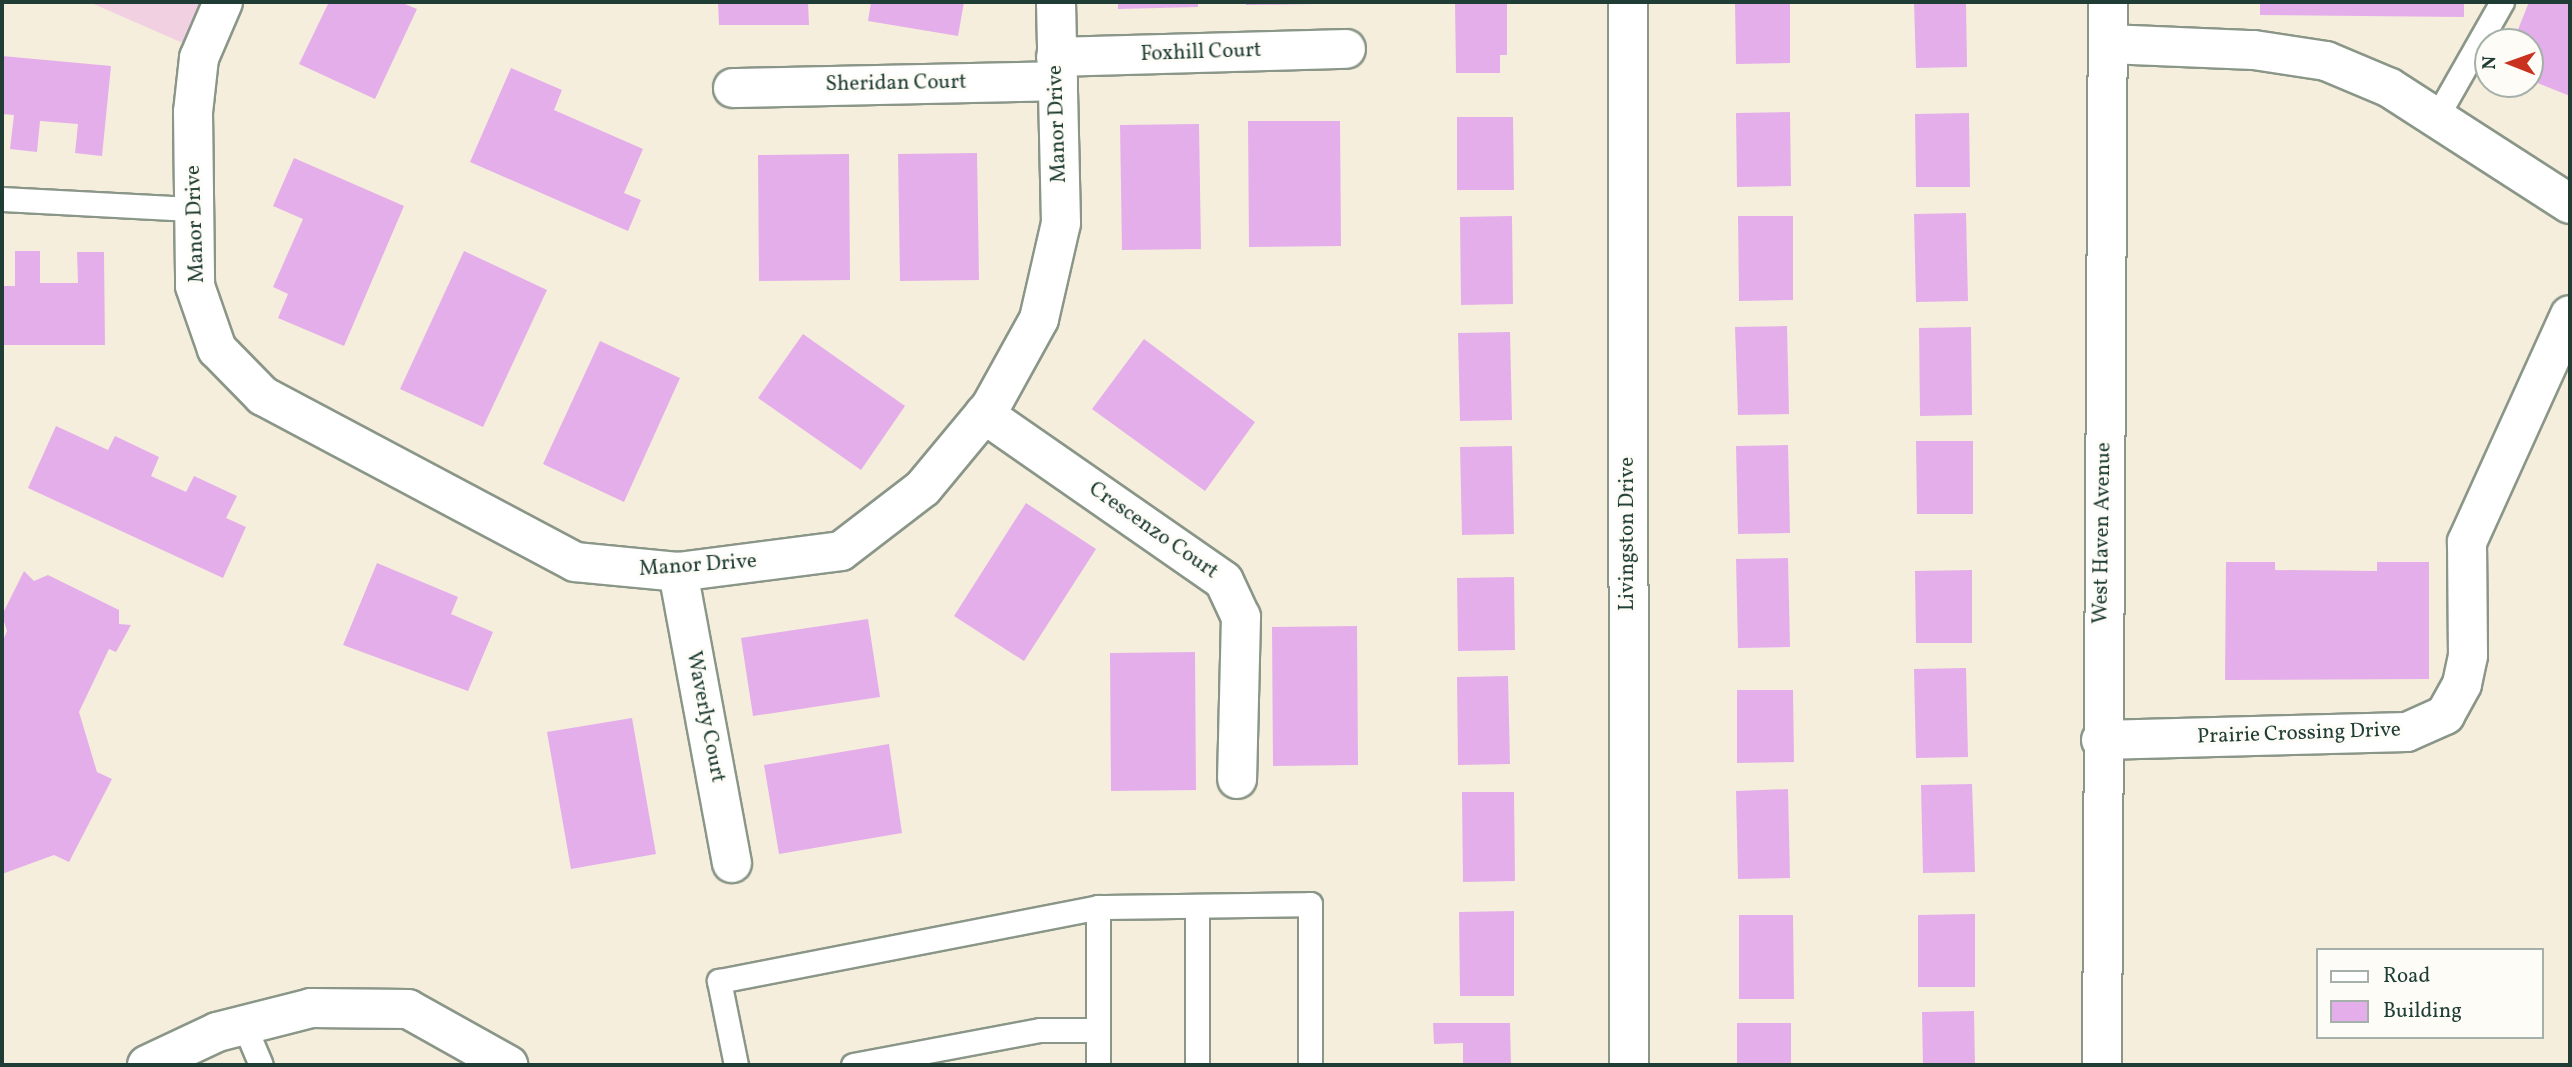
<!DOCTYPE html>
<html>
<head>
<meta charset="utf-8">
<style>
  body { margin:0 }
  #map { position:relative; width:2572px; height:1067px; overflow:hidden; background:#f5eedc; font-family:Vollkorn,serif }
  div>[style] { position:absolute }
  .built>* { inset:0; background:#f1d0e2 }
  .building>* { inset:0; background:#e4aeeb }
  .roads { filter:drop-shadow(2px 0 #8a9688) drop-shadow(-2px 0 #8a9688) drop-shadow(0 2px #8a9688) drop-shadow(0 -2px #8a9688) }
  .lane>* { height:23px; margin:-11.5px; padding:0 11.5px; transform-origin:11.5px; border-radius:11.5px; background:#fff }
  .street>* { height:38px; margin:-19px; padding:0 19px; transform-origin:19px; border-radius:19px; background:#fff }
  .secondary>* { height:38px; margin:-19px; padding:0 19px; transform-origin:19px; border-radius:19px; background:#fff }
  span { translate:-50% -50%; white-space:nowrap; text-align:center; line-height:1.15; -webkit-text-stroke:6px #fdfcf7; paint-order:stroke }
  .street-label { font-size:21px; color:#1f3d34 }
  .frame { position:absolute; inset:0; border:4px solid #1f3d34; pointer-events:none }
  .legend { position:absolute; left:2316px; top:948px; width:228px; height:91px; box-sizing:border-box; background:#fdfcf7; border:2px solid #a4b0a9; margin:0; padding:9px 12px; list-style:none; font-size:21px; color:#1f3d34 }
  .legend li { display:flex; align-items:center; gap:14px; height:35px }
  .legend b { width:35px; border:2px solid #a4b0a9 }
  .north { position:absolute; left:2474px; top:28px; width:70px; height:70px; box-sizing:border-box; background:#fdfcf7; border:2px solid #a4b0a9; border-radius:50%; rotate:271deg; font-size:19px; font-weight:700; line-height:28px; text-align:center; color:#1f3d34 }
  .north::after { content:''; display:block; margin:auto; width:24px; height:32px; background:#c8321e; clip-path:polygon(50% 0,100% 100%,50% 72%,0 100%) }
</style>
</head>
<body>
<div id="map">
  <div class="built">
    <i style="clip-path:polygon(89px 2px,242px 2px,215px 57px)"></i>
  </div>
  <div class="building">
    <i style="clip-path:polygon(329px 2px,400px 2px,417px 9px,375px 99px,299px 64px)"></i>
    <i style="clip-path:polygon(718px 2px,808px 2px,809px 25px,719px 25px)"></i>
    <i style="clip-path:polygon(871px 2px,964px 2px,958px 36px,868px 21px)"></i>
    <i style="clip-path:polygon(1118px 2px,1198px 2px,1198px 7px,1118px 9px)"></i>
    <i style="clip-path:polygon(1246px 2px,1314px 2px,1314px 4px,1246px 5px)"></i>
    <i style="clip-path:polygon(1455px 2px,1507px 2px,1507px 55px,1500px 55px,1500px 73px,1456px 73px)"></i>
    <i style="clip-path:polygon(1735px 2px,1790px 2px,1790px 63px,1736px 64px)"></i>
    <i style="clip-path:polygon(1914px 2px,1966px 2px,1967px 67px,1916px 68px)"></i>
    <i style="clip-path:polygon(2260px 2px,2464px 2px,2464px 17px,2260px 15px)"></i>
    <i style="clip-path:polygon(2529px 2px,2570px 2px,2570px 96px,2530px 80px,2530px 42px,2513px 42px)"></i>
    <i style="clip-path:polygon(2px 56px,111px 66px,102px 156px,75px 153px,78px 124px,40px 121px,37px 152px,10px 149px,14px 115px,2px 114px)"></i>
    <i style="clip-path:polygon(511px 68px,562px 90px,554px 110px,643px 149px,624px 193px,641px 200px,628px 231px,470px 162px)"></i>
    <i style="clip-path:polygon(1790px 112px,1791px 186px,1737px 187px,1736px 113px)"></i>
    <i style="clip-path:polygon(1969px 113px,1970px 187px,1916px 187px,1915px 114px)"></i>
    <i style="clip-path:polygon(1457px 117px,1513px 117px,1514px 190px,1457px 190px)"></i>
    <i style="clip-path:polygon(1248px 121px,1340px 121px,1341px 246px,1249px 247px)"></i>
    <i style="clip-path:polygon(1199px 124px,1201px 249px,1122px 250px,1120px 125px)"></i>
    <i style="clip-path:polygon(977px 153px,979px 280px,900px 281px,898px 154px)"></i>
    <i style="clip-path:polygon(849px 154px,850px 280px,759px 281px,758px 155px)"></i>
    <i style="clip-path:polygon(294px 158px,404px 206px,344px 346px,278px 318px,288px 294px,273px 287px,303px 219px,273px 206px)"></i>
    <i style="clip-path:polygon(1966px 213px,1968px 301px,1916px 302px,1914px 214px)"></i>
    <i style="clip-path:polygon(1512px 216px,1513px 304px,1461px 305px,1460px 217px)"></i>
    <i style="clip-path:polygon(1738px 216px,1793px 216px,1793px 300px,1739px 301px)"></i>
    <i style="clip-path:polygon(15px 251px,40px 251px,40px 283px,78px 283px,77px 252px,104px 252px,105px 345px,2px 345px,2px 286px,15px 286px)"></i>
    <i style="clip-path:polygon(464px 251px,547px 290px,483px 427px,400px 389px)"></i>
    <i style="clip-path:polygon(1787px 326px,1789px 414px,1738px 415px,1735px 327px)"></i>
    <i style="clip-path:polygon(1971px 327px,1972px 415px,1920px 416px,1919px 328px)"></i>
    <i style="clip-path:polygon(1510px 332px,1512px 420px,1460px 421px,1458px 333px)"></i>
    <i style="clip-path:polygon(803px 334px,905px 406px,861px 470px,758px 398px)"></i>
    <i style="clip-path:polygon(1144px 339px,1255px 422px,1205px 491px,1092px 409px)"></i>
    <i style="clip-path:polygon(600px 341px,680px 378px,624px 502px,543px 464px)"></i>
    <i style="clip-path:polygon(56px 426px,108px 450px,115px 436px,159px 457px,151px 476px,186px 492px,194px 476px,237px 496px,226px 518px,246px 527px,223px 578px,28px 488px)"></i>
    <i style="clip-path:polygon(1916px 441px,1973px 441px,1973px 514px,1917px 514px)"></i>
    <i style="clip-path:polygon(1788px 445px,1790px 533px,1738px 534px,1736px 446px)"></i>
    <i style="clip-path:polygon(1512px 446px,1514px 534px,1462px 535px,1460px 447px)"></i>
    <i style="clip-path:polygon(1026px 503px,1096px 549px,1024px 661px,954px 616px)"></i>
    <i style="clip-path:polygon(1788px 558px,1790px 647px,1738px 648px,1736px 559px)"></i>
    <i style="clip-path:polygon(2226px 562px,2275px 562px,2275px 570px,2377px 571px,2377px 562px,2429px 562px,2429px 679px,2225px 680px)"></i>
    <i style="clip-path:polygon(377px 563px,458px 597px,451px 614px,493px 632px,468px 691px,343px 645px)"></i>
    <i style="clip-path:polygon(1972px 570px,1972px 643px,1916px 643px,1915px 571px)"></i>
    <i style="clip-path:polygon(24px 571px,34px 581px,48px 575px,119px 610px,119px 624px,131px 625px,116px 652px,109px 649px,79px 712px,97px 772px,112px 779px,69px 862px,54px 855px,2px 874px,2px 643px,7px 631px,2px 615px)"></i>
    <i style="clip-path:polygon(1514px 577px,1515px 650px,1458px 651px,1457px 578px)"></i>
    <i style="clip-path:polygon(868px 619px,880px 697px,753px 716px,741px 638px)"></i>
    <i style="clip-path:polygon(1357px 626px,1358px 765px,1273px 766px,1272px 627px)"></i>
    <i style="clip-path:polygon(1195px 652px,1196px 790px,1111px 791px,1110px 653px)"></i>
    <i style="clip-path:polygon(1966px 668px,1968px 757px,1916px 758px,1914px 669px)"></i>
    <i style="clip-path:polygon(1508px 676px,1510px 764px,1458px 765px,1457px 677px)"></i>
    <i style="clip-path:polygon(1737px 690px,1793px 690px,1794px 762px,1737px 763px)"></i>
    <i style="clip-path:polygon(632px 718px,656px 854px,571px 869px,547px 732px)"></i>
    <i style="clip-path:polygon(889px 744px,902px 833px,779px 854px,764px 765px)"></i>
    <i style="clip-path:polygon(1972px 784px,1975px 872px,1923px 873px,1921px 785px)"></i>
    <i style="clip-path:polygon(1788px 789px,1790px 878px,1738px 879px,1736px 791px)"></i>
    <i style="clip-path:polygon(1462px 792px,1514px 792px,1515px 881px,1463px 882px)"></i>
    <i style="clip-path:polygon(1514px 911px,1514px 996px,1460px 996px,1459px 912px)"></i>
    <i style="clip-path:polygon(1975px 914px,1975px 987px,1918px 987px,1918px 915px)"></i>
    <i style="clip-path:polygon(1739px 915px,1793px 915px,1794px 999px,1739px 999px)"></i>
    <i style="clip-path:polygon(1974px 1011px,1975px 1065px,1923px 1065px,1922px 1012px)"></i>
    <i style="clip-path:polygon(1433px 1023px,1510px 1023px,1511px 1065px,1463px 1065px,1463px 1043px,1434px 1044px)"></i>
    <i style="clip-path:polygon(1737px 1023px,1791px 1023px,1791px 1065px,1737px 1065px)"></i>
  </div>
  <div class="roads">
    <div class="lane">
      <i style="left:2436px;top:118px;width:133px;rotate:-60.4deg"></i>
      <i style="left:2px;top:199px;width:192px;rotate:3deg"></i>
      <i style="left:244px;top:1025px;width:43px;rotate:67deg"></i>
      <i style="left:736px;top:1065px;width:86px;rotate:-101.4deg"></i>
      <i style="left:719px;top:981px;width:386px;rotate:-11deg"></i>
      <i style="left:853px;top:1065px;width:190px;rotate:-10.6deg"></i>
      <i style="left:1040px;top:1030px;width:58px"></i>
      <i style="left:1098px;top:1065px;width:158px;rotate:-90deg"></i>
      <i style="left:1098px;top:907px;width:212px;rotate:-0.8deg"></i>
      <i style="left:1310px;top:904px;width:161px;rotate:90deg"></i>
      <i style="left:1197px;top:1065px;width:159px;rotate:-90deg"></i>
    </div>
    <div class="street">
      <i style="left:223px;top:2px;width:61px;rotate:113.2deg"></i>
      <i style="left:199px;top:58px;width:54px;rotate:96.3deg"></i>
      <i style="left:193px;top:112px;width:174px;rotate:89.3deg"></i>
      <i style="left:195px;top:286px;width:67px;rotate:70.8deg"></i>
      <i style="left:217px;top:349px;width:66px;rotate:45.6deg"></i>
      <i style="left:263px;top:396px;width:353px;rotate:28deg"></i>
      <i style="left:575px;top:562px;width:103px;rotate:5.5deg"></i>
      <i style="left:678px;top:572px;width:164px;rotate:-7.3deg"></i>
      <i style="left:841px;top:551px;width:103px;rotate:-37.5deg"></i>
      <i style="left:923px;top:488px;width:107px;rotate:-50.3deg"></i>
      <i style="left:991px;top:406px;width:99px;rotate:-61.1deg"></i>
      <i style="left:1039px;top:319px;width:98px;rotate:-77.1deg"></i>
      <i style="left:1061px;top:223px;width:221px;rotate:-91.3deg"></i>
      <i style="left:1628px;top:2px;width:1063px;rotate:89.95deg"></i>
      <i style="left:2108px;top:44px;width:146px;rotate:2.4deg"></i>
      <i style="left:2254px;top:50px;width:73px;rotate:8.7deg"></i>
      <i style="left:2326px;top:61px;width:69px;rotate:22.9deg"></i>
      <i style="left:2390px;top:88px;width:214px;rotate:32.8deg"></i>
      <i style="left:1056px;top:57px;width:290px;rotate:-1.6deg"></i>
      <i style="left:733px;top:88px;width:325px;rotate:-1.2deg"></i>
      <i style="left:984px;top:414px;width:292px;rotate:34.8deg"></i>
      <i style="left:1224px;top:581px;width:40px;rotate:65deg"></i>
      <i style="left:1241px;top:617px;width:162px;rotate:91.4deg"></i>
      <i style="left:678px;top:572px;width:296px;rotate:79.5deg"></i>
      <i style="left:2101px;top:740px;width:306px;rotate:-1.5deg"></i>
      <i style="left:2407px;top:732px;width:42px;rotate:-24.1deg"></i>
      <i style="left:2445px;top:715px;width:35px;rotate:-61deg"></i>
      <i style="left:2462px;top:684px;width:29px;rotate:-78deg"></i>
      <i style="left:2468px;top:656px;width:114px;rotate:-90.5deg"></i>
      <i style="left:2467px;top:542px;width:249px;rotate:-65.6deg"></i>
      <i style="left:147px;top:1065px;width:77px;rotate:-25.2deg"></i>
      <i style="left:217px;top:1032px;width:97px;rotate:-14.3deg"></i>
      <i style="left:311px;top:1008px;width:97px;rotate:0.6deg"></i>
      <i style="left:408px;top:1009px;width:115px;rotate:29.2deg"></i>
    </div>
    <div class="secondary">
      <i style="left:2102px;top:1065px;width:1063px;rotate:-89.68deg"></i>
    </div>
  </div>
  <div class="street-label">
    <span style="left:1201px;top:53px;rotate:-2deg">Foxhill Court</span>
    <span style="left:896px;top:84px;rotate:-1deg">Sheridan Court</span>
    <span style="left:1058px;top:124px;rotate:-92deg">Manor Drive</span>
    <span style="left:196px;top:224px;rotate:-92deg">Manor Drive</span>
    <span style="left:1153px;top:531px;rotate:35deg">Crescenzo Court</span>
    <span style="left:2103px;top:533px;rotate:-89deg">West Haven Avenue</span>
    <span style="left:1628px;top:534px;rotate:-90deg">Livingston Drive</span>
    <span style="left:698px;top:566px;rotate:-4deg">Manor Drive</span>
    <span style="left:705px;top:717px;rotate:79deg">Waverly Court</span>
    <span style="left:2299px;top:734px;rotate:-2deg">Prairie Crossing Drive</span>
  </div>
  <div class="frame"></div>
  <ul class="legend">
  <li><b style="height:9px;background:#fff"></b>Road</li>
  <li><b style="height:19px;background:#e4aeeb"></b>Building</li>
  </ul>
  <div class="north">N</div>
</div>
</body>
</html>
